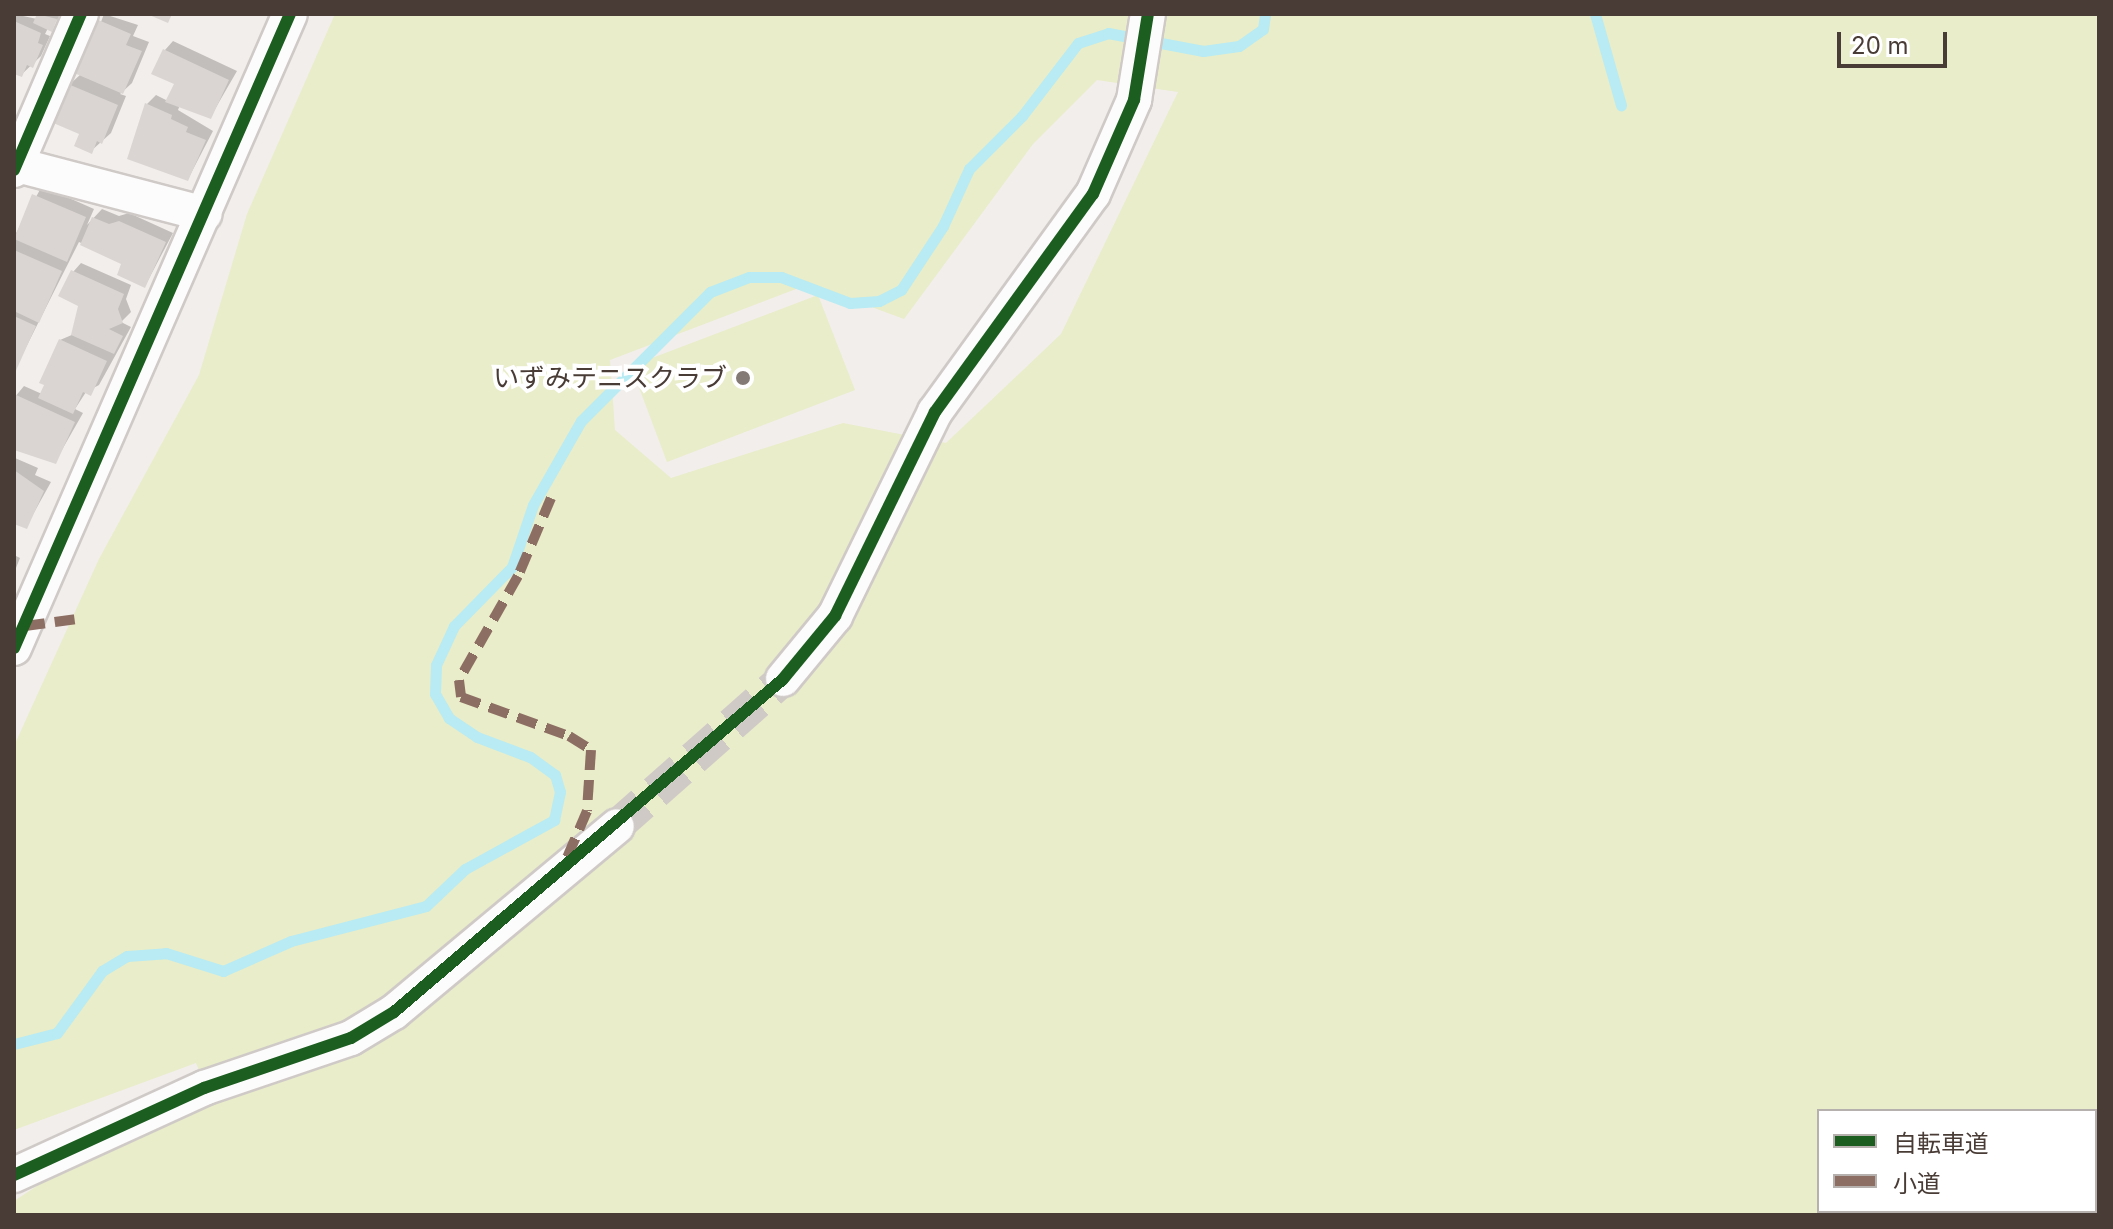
<!DOCTYPE html>
<html>
<head>
<meta charset="utf-8">
<style>
  body { margin:0 }
  #map { position:relative; width:2113px; height:1229px; overflow:hidden; background:#f2eeeb; font-family:Inter,"Noto Sans JP",sans-serif }
  div>[style] { position:absolute }
  .green>* { inset:0; background:#e9edc9 }
  .shadow>* { inset:0; background:#0003 }
  .stream>* { height:11px; margin:-5.5px; padding:0 5.5px; transform-origin:5.5px; border-radius:5.5px; background:#b8ebf3 }
  .building>* { inset:0; background:#dad5d2 }
  .minor-tunnel>* { height:34px; margin-top:-17px; transform-origin:0; background:repeating-linear-gradient(90deg,#d0cac7 0 34px,transparent 0 51px) }
  .roads { filter:drop-shadow(2px 0 #cfcac7) drop-shadow(-2px 0 #cfcac7) drop-shadow(0 2px #cfcac7) drop-shadow(0 -2px #cfcac7) }
  .minor>* { height:34px; margin:-17px; padding:0 17px; transform-origin:17px; border-radius:17px; background:#fdfcfc }
  .quiet>* { height:10px; margin-top:-5px; transform-origin:0; background:repeating-linear-gradient(90deg,#8d6e63 0 20px,transparent 0 30px) }
  .cycleway>* { height:12px; margin:-6px; padding:0 6px; transform-origin:6px; border-radius:6px; background:#1b5e20 }
  .dots>* { width:22px; height:22px; translate:-50% -50%; box-sizing:border-box; border:4px solid #fff; border-radius:50% }
  span { translate:-50% -50%; white-space:nowrap; text-align:center; line-height:1.15; -webkit-text-stroke:8px #fff; paint-order:stroke }
  .poi-label { font-size:26px; color:#493c36 }
  .right { translate:-100% -50%; text-align:right }
  .frame { position:absolute; inset:0; border:16px solid #493c36; pointer-events:none }
  .legend { position:absolute; left:1817px; top:1109px; width:280px; height:104px; box-sizing:border-box; background:#fff; border:2px solid #b6b1af; margin:0; padding:10px 14px; list-style:none; font-size:24px; color:#493c36 }
  .legend li { display:flex; align-items:center; gap:16px; height:40px }
  .legend b { width:40px; border:2px solid #b6b1af }
  .scale { position:absolute; left:1837px; top:32px; width:110px; height:36px; box-sizing:border-box; border:4px solid #493c36; border-top:0; padding-left:10px; font-size:24px; line-height:28px; white-space:nowrap; color:#493c36; -webkit-text-stroke:6px #fff; paint-order:stroke }
</style>
</head>
<body>
<div id="map">
  <div class="green">
    <i style="clip-path:polygon(evenodd,335px 14px,2099px 14px,2099px 1215px,14px 1215px,14px 1201px,80px 1158px,212px 1102px,196px 1063px,14px 1130px,14px 746px,99px 559px,199px 375px,247px 214px,335px 14px,1097px 80px,1178px 92px,1061px 334px,946px 443px,843px 423px,671px 478px,615px 430px,610px 360px,809px 284px,904px 319px,1033px 144px,1097px 80px,335px 14px,1819px 1111px,2095px 1111px,2095px 1211px,1819px 1211px,1819px 1111px)"></i>
    <i style="clip-path:polygon(818px 295px,855px 390px,667px 462px,631px 366px)"></i>
  </div>
  <div class="shadow">
    <i style="clip-path:polygon(14px 14px,37px 19px,39px 14px,63px 14px,48px 28px,45px 34px,50px 36px,41px 56px,21px 75px,14px 72px)"></i>
    <i style="clip-path:polygon(104px 14px,138px 25px,133px 36px,149px 42px,132px 83px,120px 94px,126px 96px,111px 133px,91px 151px,69px 85px,81px 74px)"></i>
    <i style="clip-path:polygon(173px 41px,237px 71px,211px 116px,180px 105px,178px 110px,213px 131px,188px 179px,129px 158px,147px 104px,156px 95px,168px 101px,176px 83px,165px 50px)"></i>
    <i style="clip-path:polygon(42px 186px,94px 209px,87px 225px,102px 209px,119px 216px,129px 213px,173px 233px,145px 286px,123px 263px,79px 242px,14px 371px,14px 237px)"></i>
    <i style="clip-path:polygon(81px 263px,131px 285px,126px 299px,131px 312px,121px 322px,131px 327px,99px 385px,86px 392px,75px 409px,83px 413px,55px 462px,14px 448px,14px 398px,24px 386px,42px 394px,60px 340px,74px 334px,80px 305px,73px 272px)"></i>
    <i style="clip-path:polygon(15px 458px,38px 468px,35px 475px,51px 482px,26px 527px,14px 522px)"></i>
    <i style="clip-path:polygon(14px 555px,20px 558px,14px 573px)"></i>
  </div>
  <div class="stream">
    <i style="left:1595px;top:14px;width:95px;rotate:74.1deg"></i>
    <i style="left:14px;top:1044px;width:44px;rotate:-14.3deg"></i>
    <i style="left:57px;top:1033px;width:77px;rotate:-54deg"></i>
    <i style="left:102px;top:971px;width:29px;rotate:-31deg"></i>
    <i style="left:127px;top:956px;width:39px;rotate:-4deg"></i>
    <i style="left:166px;top:953px;width:60px;rotate:17.5deg"></i>
    <i style="left:223px;top:971px;width:74px;rotate:-23.8deg"></i>
    <i style="left:291px;top:941px;width:139px;rotate:-14.5deg"></i>
    <i style="left:426px;top:906px;width:54px;rotate:-43.5deg"></i>
    <i style="left:465px;top:869px;width:102px;rotate:-28.8deg"></i>
    <i style="left:554px;top:820px;width:29px;rotate:-78deg"></i>
    <i style="left:560px;top:792px;width:18px;rotate:-106deg"></i>
    <i style="left:555px;top:775px;width:31px;rotate:-144deg"></i>
    <i style="left:530px;top:757px;width:57px;rotate:-159.3deg"></i>
    <i style="left:477px;top:737px;width:34px;rotate:-146deg"></i>
    <i style="left:449px;top:718px;width:28px;rotate:-120deg"></i>
    <i style="left:435px;top:694px;width:29px;rotate:-88deg"></i>
    <i style="left:436px;top:665px;width:43px;rotate:-65.2deg"></i>
    <i style="left:454px;top:626px;width:83px;rotate:-45.5deg"></i>
    <i style="left:512px;top:567px;width:65px;rotate:-71.3deg"></i>
    <i style="left:533px;top:505px;width:97px;rotate:-60.3deg"></i>
    <i style="left:581px;top:421px;width:182px;rotate:-45deg"></i>
    <i style="left:710px;top:292px;width:42px;rotate:-21deg"></i>
    <i style="left:749px;top:277px;width:32px"></i>
    <i style="left:781px;top:277px;width:74px;rotate:20.6deg"></i>
    <i style="left:850px;top:303px;width:29px;rotate:-4deg"></i>
    <i style="left:879px;top:301px;width:25px;rotate:-27deg"></i>
    <i style="left:901px;top:290px;width:77px;rotate:-56.7deg"></i>
    <i style="left:943px;top:226px;width:63px;rotate:-65.5deg"></i>
    <i style="left:969px;top:169px;width:75px;rotate:-45deg"></i>
    <i style="left:1022px;top:116px;width:92px;rotate:-52.5deg"></i>
    <i style="left:1078px;top:43px;width:32px;rotate:-18deg"></i>
    <i style="left:1108px;top:33px;width:97px;rotate:10.7deg"></i>
    <i style="left:1203px;top:51px;width:36px;rotate:-8deg"></i>
    <i style="left:1239px;top:46px;width:29px;rotate:-35deg"></i>
    <i style="left:1263px;top:29px;width:15px;rotate:-82deg"></i>
  </div>
  <div class="building">
    <i style="clip-path:polygon(37px 14px,57px 19px,52px 32px,33px 23px)"></i>
    <i style="clip-path:polygon(147px 14px,172px 14px,168px 23px)"></i>
    <i style="clip-path:polygon(96px 19px,131px 34px,126px 45px,142px 51px,123px 94px,74px 73px)"></i>
    <i style="clip-path:polygon(14px 21px,41px 33px,38px 43px,43px 45px,33px 68px,27px 65px,22px 77px,14px 74px)"></i>
    <i style="clip-path:polygon(163px 49px,229px 80px,211px 119px,165px 102px,174px 84px,151px 74px)"></i>
    <i style="clip-path:polygon(68px 84px,118px 105px,102px 144px,97px 141px,92px 154px,74px 146px,79px 134px,51px 122px)"></i>
    <i style="clip-path:polygon(145px 103px,172px 115px,171px 119px,188px 127px,186px 132px,206px 140px,188px 181px,127px 159px)"></i>
    <i style="clip-path:polygon(32px 194px,86px 217px,67px 262px,14px 239px)"></i>
    <i style="clip-path:polygon(92px 217px,109px 224px,119px 221px,166px 242px,145px 288px,117px 275px,121px 264px,80px 245px)"></i>
    <i style="clip-path:polygon(14px 250px,62px 271px,39px 323px,14px 311px)"></i>
    <i style="clip-path:polygon(71px 270px,124px 294px,118px 309px,123px 323px,109px 329px,123px 336px,114px 354px,71px 335px,78px 306px,58px 296px)"></i>
    <i style="clip-path:polygon(14px 316px,36px 326px,14px 375px)"></i>
    <i style="clip-path:polygon(59px 339px,107px 361px,91px 396px,83px 392px,73px 414px,38px 398px,44px 385px,39px 383px)"></i>
    <i style="clip-path:polygon(14px 394px,75px 422px,56px 464px,14px 450px)"></i>
    <i style="clip-path:polygon(14px 470px,44px 491px,27px 529px,14px 524px)"></i>
  </div>
  <div class="minor-tunnel">
    <i style="left:617px;top:826px;width:222px;rotate:-41.5deg"></i>
  </div>
  <div class="roads">
    <div class="minor">
      <i style="left:14px;top:164px;width:197px;rotate:14.7deg"></i>
      <i style="left:14px;top:170px;width:170px;rotate:-66.8deg"></i>
      <i style="left:14px;top:648px;width:691px;rotate:-66.48deg"></i>
      <i style="left:783px;top:679px;width:82px;rotate:-50.5deg"></i>
      <i style="left:835px;top:616px;width:227px;rotate:-63.9deg"></i>
      <i style="left:935px;top:412px;width:269px;rotate:-54.1deg"></i>
      <i style="left:1093px;top:194px;width:103px;rotate:-66.4deg"></i>
      <i style="left:1134px;top:100px;width:87px;rotate:-80.8deg"></i>
      <i style="left:14px;top:1175px;width:209px;rotate:-24.6deg"></i>
      <i style="left:204px;top:1088px;width:155px;rotate:-18.8deg"></i>
      <i style="left:351px;top:1038px;width:50px;rotate:-31.2deg"></i>
      <i style="left:394px;top:1012px;width:290px;rotate:-39.8deg"></i>
    </div>
  </div>
  <div class="quiet">
    <i style="left:551px;top:498px;width:85px;rotate:112.9deg"></i>
    <i style="left:518px;top:576px;width:120px;rotate:119.6deg"></i>
    <i style="left:459px;top:680px;width:17px;rotate:83deg"></i>
    <i style="left:461px;top:697px;width:115px;rotate:19.9deg"></i>
    <i style="left:569px;top:736px;width:26px;rotate:32deg"></i>
    <i style="left:591px;top:750px;width:61px;rotate:93.8deg"></i>
    <i style="left:587px;top:811px;width:53px;rotate:113.2deg"></i>
    <i style="left:25px;top:626px;width:60px;rotate:-7.7deg"></i>
  </div>
  <div class="cycleway">
    <i style="left:14px;top:170px;width:170px;rotate:-66.8deg"></i>
    <i style="left:14px;top:648px;width:691px;rotate:-66.48deg"></i>
    <i style="left:14px;top:1175px;width:209px;rotate:-24.6deg"></i>
    <i style="left:204px;top:1088px;width:155px;rotate:-18.8deg"></i>
    <i style="left:351px;top:1038px;width:50px;rotate:-31.2deg"></i>
    <i style="left:394px;top:1012px;width:512px;rotate:-40.56deg"></i>
    <i style="left:783px;top:679px;width:82px;rotate:-50.5deg"></i>
    <i style="left:835px;top:616px;width:227px;rotate:-63.9deg"></i>
    <i style="left:935px;top:412px;width:269px;rotate:-54.1deg"></i>
    <i style="left:1093px;top:194px;width:103px;rotate:-66.4deg"></i>
    <i style="left:1134px;top:100px;width:87px;rotate:-80.8deg"></i>
  </div>
  <div class="dots">
    <i style="left:743px;top:378px;background:#847a75"></i>
  </div>
  <div class="poi-label">
    <span class="right" style="left:727px;top:378px">いずみテニスクラブ</span>
  </div>
  <div class="frame"></div>
  <ul class="legend">
  <li><b style="height:10px;background:#1b5e20"></b>自転車道</li>
  <li><b style="height:10px;background:#8d6e63"></b>小道</li>
  </ul>
  <div class="scale">20 m</div>
</div>
</body>
</html>
